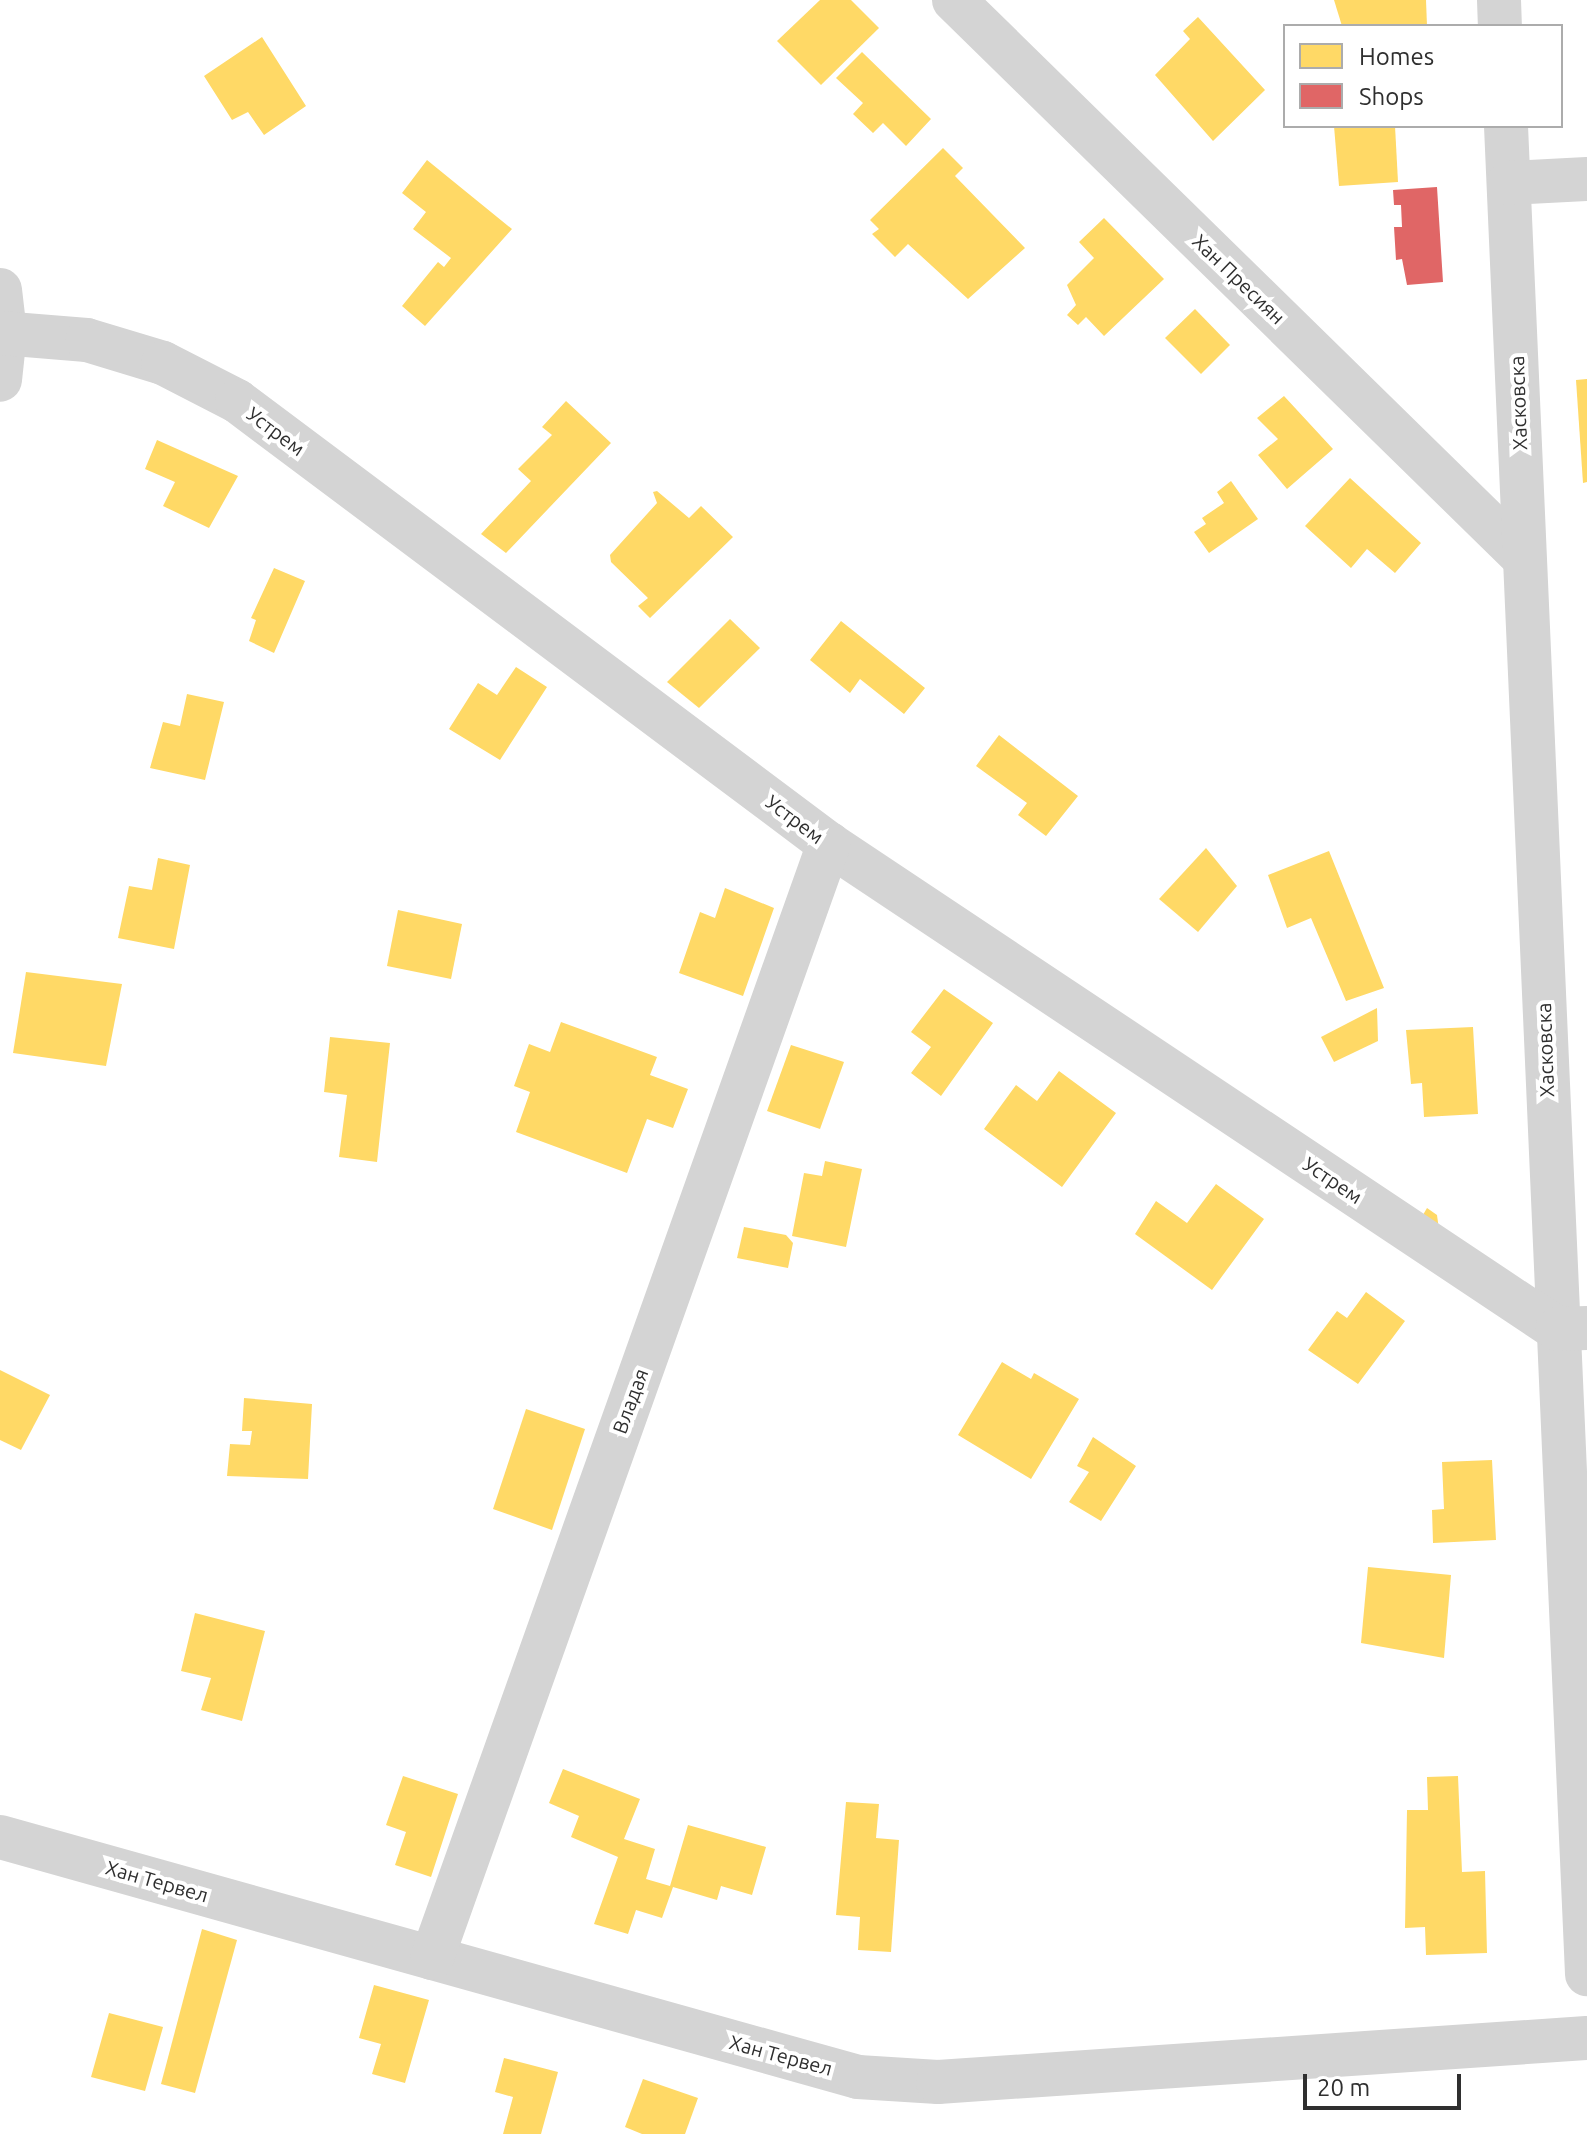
<!DOCTYPE html>
<html>
<head>
<meta charset="utf-8">
<style>
  body { margin:0 }
  #map { position:relative; width:1587px; height:2134px; overflow:hidden; background:#fff; font-family:Ubuntu,sans-serif }
  div>[style] { position:absolute }
  .homes>* { inset:0; background:#ffd966 }
  .shops>* { inset:0; background:#e06666 }
  .minor>* { height:44px; margin:-22px; padding:0 22px; transform-origin:22px; border-radius:22px; background:#d4d4d4 }
  span { translate:-50% -50%; white-space:nowrap; text-align:center; line-height:1.15; -webkit-text-stroke:8px #fff; paint-order:stroke }
  .street-label { font-size:20px; color:#2f2f2f }
  .legend { position:absolute; left:1283px; top:24px; width:280px; height:104px; box-sizing:border-box; background:#fff; border:2px solid #acacac; margin:0; padding:10px 14px; list-style:none; font-size:24px; color:#2f2f2f }
  .legend li { display:flex; align-items:center; gap:16px; height:40px }
  .legend b { width:40px; border:2px solid #acacac }
  .scale { position:absolute; left:1303px; top:2074px; width:158px; height:36px; box-sizing:border-box; border:4px solid #2f2f2f; border-top:0; padding-left:10px; font-size:24px; line-height:28px; white-space:nowrap; color:#2f2f2f; -webkit-text-stroke:6px #fff; paint-order:stroke }
</style>
</head>
<body>
<div id="map">
  <div class="homes">
    <i style="clip-path:polygon(820px 0,851px 0,879px 28px,821px 85px,777px 41px)"></i>
    <i style="clip-path:polygon(1334px 0,1426px 0,1427px 26px,1342px 26px)"></i>
    <i style="clip-path:polygon(1198px 17px,1265px 90px,1213px 141px,1155px 75px,1190px 39px,1183px 31px)"></i>
    <i style="clip-path:polygon(262px 37px,306px 106px,264px 135px,248px 112px,232px 120px,204px 76px)"></i>
    <i style="clip-path:polygon(862px 52px,931px 119px,906px 146px,883px 123px,873px 133px,853px 114px,863px 103px,836px 78px)"></i>
    <i style="clip-path:polygon(1334px 126px,1395px 126px,1398px 182px,1339px 186px)"></i>
    <i style="clip-path:polygon(943px 148px,963px 168px,955px 176px,1025px 248px,968px 299px,908px 244px,895px 257px,872px 234px,879px 229px,870px 220px)"></i>
    <i style="clip-path:polygon(427px 160px,512px 229px,425px 326px,402px 306px,438px 262px,444px 267px,451px 258px,413px 229px,426px 212px,402px 193px)"></i>
    <i style="clip-path:polygon(1104px 218px,1164px 279px,1104px 336px,1086px 317px,1078px 325px,1067px 315px,1076px 305px,1067px 285px,1094px 258px,1079px 242px)"></i>
    <i style="clip-path:polygon(1195px 309px,1230px 345px,1201px 374px,1165px 338px)"></i>
    <i style="clip-path:polygon(1587px 379px,1587px 482px,1583px 483px,1576px 380px)"></i>
    <i style="clip-path:polygon(1284px 396px,1333px 449px,1287px 489px,1258px 455px,1278px 439px,1257px 418px)"></i>
    <i style="clip-path:polygon(566px 401px,611px 443px,506px 553px,481px 534px,531px 481px,518px 469px,552px 435px,542px 427px)"></i>
    <i style="clip-path:polygon(157px 440px,238px 476px,209px 528px,163px 506px,175px 482px,145px 469px)"></i>
    <i style="clip-path:polygon(1350px 478px,1421px 543px,1395px 573px,1367px 549px,1351px 568px,1305px 526px)"></i>
    <i style="clip-path:polygon(1231px 481px,1258px 519px,1209px 553px,1194px 532px,1206px 524px,1202px 518px,1224px 503px,1217px 492px)"></i>
    <i style="clip-path:polygon(657px 491px,689px 518px,701px 506px,733px 537px,650px 618px,638px 606px,648px 598px,611px 562px,610px 555px,657px 503px,653px 492px)"></i>
    <i style="clip-path:polygon(274px 568px,305px 581px,274px 653px,249px 641px,256px 620px,251px 618px)"></i>
    <i style="clip-path:polygon(730px 619px,760px 648px,699px 708px,667px 682px)"></i>
    <i style="clip-path:polygon(841px 621px,925px 688px,904px 714px,860px 679px,850px 693px,810px 660px)"></i>
    <i style="clip-path:polygon(516px 667px,547px 687px,500px 760px,449px 729px,478px 683px,497px 695px)"></i>
    <i style="clip-path:polygon(187px 694px,224px 702px,205px 780px,150px 768px,163px 722px,180px 726px)"></i>
    <i style="clip-path:polygon(999px 735px,1078px 796px,1046px 836px,1018px 815px,1027px 803px,976px 766px)"></i>
    <i style="clip-path:polygon(1206px 848px,1237px 886px,1198px 932px,1159px 899px)"></i>
    <i style="clip-path:polygon(1329px 851px,1384px 988px,1346px 1001px,1311px 918px,1287px 928px,1268px 875px)"></i>
    <i style="clip-path:polygon(158px 858px,190px 865px,174px 949px,118px 938px,129px 886px,152px 890px)"></i>
    <i style="clip-path:polygon(725px 888px,774px 908px,743px 996px,679px 973px,700px 912px,715px 918px)"></i>
    <i style="clip-path:polygon(398px 910px,462px 924px,451px 979px,387px 966px)"></i>
    <i style="clip-path:polygon(26px 972px,122px 984px,106px 1066px,13px 1053px)"></i>
    <i style="clip-path:polygon(944px 989px,993px 1023px,941px 1096px,911px 1073px,931px 1047px,911px 1032px)"></i>
    <i style="clip-path:polygon(1377px 1008px,1378px 1041px,1334px 1062px,1321px 1037px)"></i>
    <i style="clip-path:polygon(561px 1022px,657px 1057px,650px 1075px,688px 1089px,673px 1128px,647px 1119px,627px 1173px,516px 1132px,530px 1092px,514px 1086px,529px 1044px,550px 1052px)"></i>
    <i style="clip-path:polygon(1473px 1027px,1478px 1114px,1424px 1117px,1422px 1083px,1411px 1084px,1406px 1030px)"></i>
    <i style="clip-path:polygon(330px 1037px,390px 1043px,377px 1162px,339px 1157px,347px 1095px,324px 1092px)"></i>
    <i style="clip-path:polygon(791px 1045px,844px 1062px,820px 1129px,767px 1111px)"></i>
    <i style="clip-path:polygon(1059px 1071px,1116px 1113px,1062px 1187px,984px 1129px,1016px 1085px,1037px 1101px)"></i>
    <i style="clip-path:polygon(825px 1161px,862px 1169px,846px 1247px,792px 1236px,804px 1173px,822px 1176px)"></i>
    <i style="clip-path:polygon(1216px 1184px,1264px 1219px,1212px 1290px,1135px 1234px,1156px 1201px,1187px 1223px)"></i>
    <i style="clip-path:polygon(1427px 1208px,1437px 1215px,1439px 1230px,1420px 1220px)"></i>
    <i style="clip-path:polygon(744px 1227px,786px 1235px,793px 1243px,788px 1268px,737px 1258px)"></i>
    <i style="clip-path:polygon(1366px 1292px,1405px 1321px,1358px 1384px,1308px 1350px,1337px 1311px,1347px 1318px)"></i>
    <i style="clip-path:polygon(1002px 1362px,1031px 1379px,1034px 1373px,1079px 1399px,1031px 1479px,958px 1435px)"></i>
    <i style="clip-path:polygon(0 1370px,50px 1395px,21px 1450px,0 1440px)"></i>
    <i style="clip-path:polygon(244px 1398px,312px 1404px,308px 1479px,227px 1476px,230px 1444px,250px 1445px,252px 1431px,242px 1431px)"></i>
    <i style="clip-path:polygon(526px 1409px,585px 1429px,552px 1530px,493px 1509px)"></i>
    <i style="clip-path:polygon(1093px 1437px,1136px 1466px,1101px 1521px,1069px 1502px,1089px 1472px,1077px 1466px)"></i>
    <i style="clip-path:polygon(1492px 1460px,1496px 1540px,1433px 1543px,1432px 1510px,1444px 1509px,1442px 1462px)"></i>
    <i style="clip-path:polygon(1368px 1567px,1451px 1575px,1444px 1658px,1361px 1643px)"></i>
    <i style="clip-path:polygon(195px 1613px,265px 1631px,242px 1721px,201px 1710px,211px 1678px,181px 1671px)"></i>
    <i style="clip-path:polygon(563px 1769px,640px 1799px,624px 1839px,655px 1849px,646px 1879px,670px 1886px,688px 1825px,766px 1847px,752px 1895px,721px 1886px,717px 1900px,673px 1887px,662px 1918px,636px 1910px,628px 1934px,594px 1924px,618px 1857px,571px 1837px,579px 1816px,549px 1803px)"></i>
    <i style="clip-path:polygon(403px 1776px,458px 1794px,431px 1877px,395px 1865px,406px 1832px,386px 1825px)"></i>
    <i style="clip-path:polygon(1458px 1776px,1462px 1872px,1485px 1871px,1487px 1953px,1426px 1955px,1425px 1927px,1405px 1928px,1407px 1810px,1428px 1810px,1427px 1777px)"></i>
    <i style="clip-path:polygon(846px 1802px,879px 1804px,876px 1838px,899px 1840px,891px 1952px,858px 1950px,860px 1917px,836px 1915px)"></i>
    <i style="clip-path:polygon(202px 1929px,237px 1940px,195px 2093px,161px 2084px)"></i>
    <i style="clip-path:polygon(374px 1985px,429px 2000px,405px 2083px,372px 2074px,381px 2044px,359px 2038px)"></i>
    <i style="clip-path:polygon(109px 2013px,163px 2027px,145px 2091px,91px 2077px)"></i>
    <i style="clip-path:polygon(504px 2058px,558px 2072px,541px 2134px,503px 2134px,513px 2097px,495px 2092px)"></i>
    <i style="clip-path:polygon(643px 2079px,698px 2098px,685px 2134px,642px 2134px,625px 2127px)"></i>
  </div>
  <div class="shops">
    <i style="clip-path:polygon(1437px 187px,1443px 282px,1407px 285px,1402px 259px,1396px 260px,1394px 227px,1402px 227px,1401px 205px,1394px 205px,1393px 190px)"></i>
  </div>
  <div class="minor">
    <i style="left:954px;top:0;width:798px;rotate:44.39deg"></i>
    <i style="left:1499px;top:0;width:26px;rotate:88deg"></i>
    <i style="left:1506px;top:126px;width:1850px;rotate:87.49deg"></i>
    <i style="left:1509px;top:183px;width:78px;rotate:-2.9deg"></i>
    <i style="left:0;top:290px;width:43px;rotate:83.4deg"></i>
    <i style="left:5px;top:333px;width:47px;rotate:96.1deg"></i>
    <i style="left:0;top:333px;width:87px;rotate:4.6deg"></i>
    <i style="left:87px;top:340px;width:79px;rotate:16.8deg"></i>
    <i style="left:163px;top:363px;width:83px;rotate:27.2deg"></i>
    <i style="left:237px;top:401px;width:739px;rotate:36.81deg"></i>
    <i style="left:829px;top:844px;width:875px;rotate:33.67deg"></i>
    <i style="left:1557px;top:1329px;width:30px;rotate:-2deg"></i>
    <i style="left:0;top:1837px;width:891px;rotate:15.63deg"></i>
    <i style="left:858px;top:2077px;width:80px;rotate:3.6deg"></i>
    <i style="left:938px;top:2082px;width:650px;rotate:-3.88deg"></i>
    <i style="left:432px;top:1958px;width:1183px;rotate:-70.39deg"></i>
  </div>
  <div class="street-label">
    <span style="left:1239px;top:279px;rotate:44deg">Хан Пресиян</span>
    <span style="left:1518px;top:403px;rotate:-92deg">Хасковска</span>
    <span style="left:276px;top:431px;rotate:37deg">Устрем</span>
    <span style="left:795px;top:819px;rotate:37deg">Устрем</span>
    <span style="left:1545px;top:1050px;rotate:-92deg">Хасковска</span>
    <span style="left:1333px;top:1180px;rotate:34deg">Устрем</span>
    <span style="left:630px;top:1401px;rotate:-70deg">Владая</span>
    <span style="left:157px;top:1881px;rotate:16deg">Хан Тервел</span>
    <span style="left:781px;top:2055px;rotate:15deg">Хан Тервел</span>
  </div>
  <ul class="legend">
  <li><b style="height:22px;background:#ffd966"></b>Homes</li>
  <li><b style="height:22px;background:#e06666"></b>Shops</li>
  </ul>
  <div class="scale">20 m</div>
</div>
</body>
</html>
